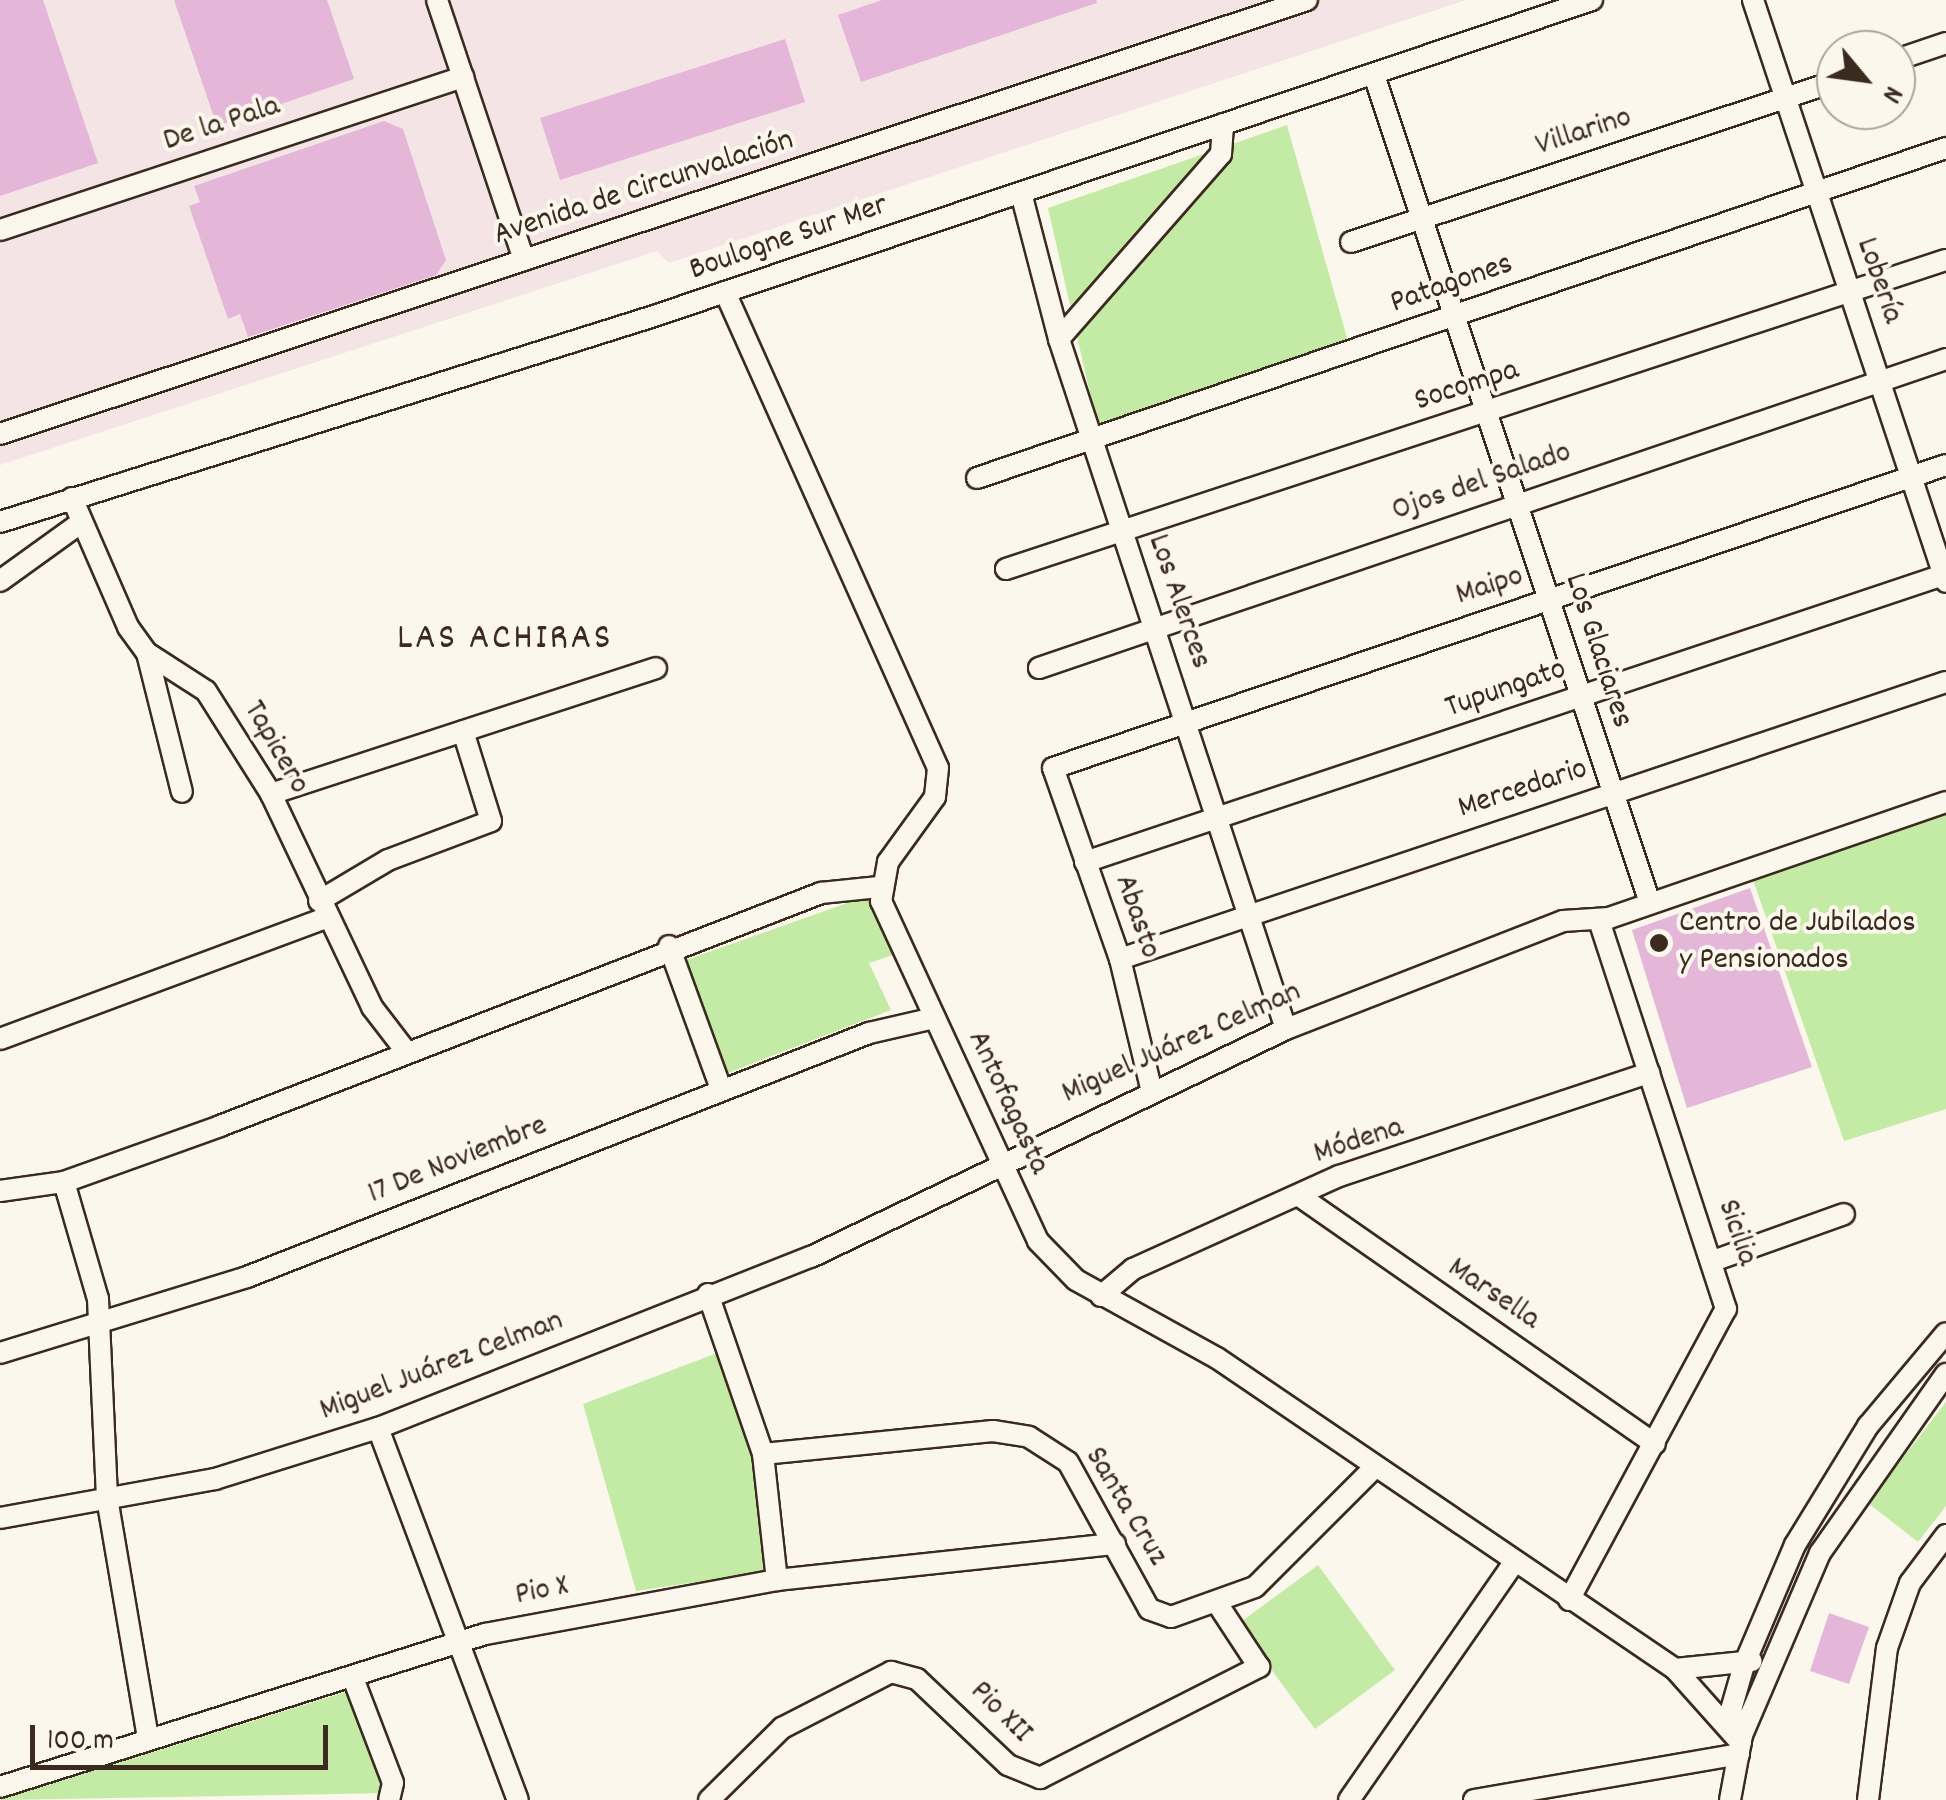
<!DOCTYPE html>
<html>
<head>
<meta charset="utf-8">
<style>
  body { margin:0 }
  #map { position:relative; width:1946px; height:1800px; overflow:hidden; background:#fbf7ec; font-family:Dekko,sans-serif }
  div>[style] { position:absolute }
  .built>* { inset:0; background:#f4e4e6 }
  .green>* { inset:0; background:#c4eba6 }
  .building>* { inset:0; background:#e4b6d8 }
  .roads { filter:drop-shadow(2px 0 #3b2a1e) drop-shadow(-2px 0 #3b2a1e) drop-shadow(0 2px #3b2a1e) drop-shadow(0 -2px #3b2a1e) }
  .minor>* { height:20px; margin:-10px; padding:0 10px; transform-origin:10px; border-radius:10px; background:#fbf7ec }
  .dots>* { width:28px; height:28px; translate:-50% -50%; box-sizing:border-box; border:5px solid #fbf7ec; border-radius:50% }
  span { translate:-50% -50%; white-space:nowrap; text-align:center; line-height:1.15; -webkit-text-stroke:8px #fbf7ec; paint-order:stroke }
  .street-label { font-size:32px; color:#3b2a1e }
  .poi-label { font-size:32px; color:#3b2a1e }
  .left { translate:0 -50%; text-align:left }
  .quarter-label { font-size:38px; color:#3b2a1e; letter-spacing:2.5px }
  .north { position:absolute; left:1816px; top:30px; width:100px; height:100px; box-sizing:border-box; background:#fbf7ec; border:2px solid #aea59a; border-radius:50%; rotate:119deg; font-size:28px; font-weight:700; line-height:40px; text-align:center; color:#3b2a1e }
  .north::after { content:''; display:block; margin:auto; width:35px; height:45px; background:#3b2a1e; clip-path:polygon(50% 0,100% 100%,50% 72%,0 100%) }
  .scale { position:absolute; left:30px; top:1725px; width:298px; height:45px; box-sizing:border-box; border:5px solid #3b2a1e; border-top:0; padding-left:12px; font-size:30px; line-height:35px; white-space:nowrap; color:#3b2a1e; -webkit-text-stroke:8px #fbf7ec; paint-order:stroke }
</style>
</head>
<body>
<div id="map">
  <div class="built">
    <i style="clip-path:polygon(0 0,1466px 0,669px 263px,657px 251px,0 465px)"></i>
  </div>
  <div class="green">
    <i style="clip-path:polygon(1287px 125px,1349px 345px,1098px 429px,1048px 208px)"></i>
    <i style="clip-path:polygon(1946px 810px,1946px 1109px,1844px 1141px,1752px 877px)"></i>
    <i style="clip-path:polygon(867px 896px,896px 954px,869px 963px,891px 1010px,728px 1073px,686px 960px)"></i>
    <i style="clip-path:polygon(717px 1353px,755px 1463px,764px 1572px,636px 1591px,583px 1404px)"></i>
    <i style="clip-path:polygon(1946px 1402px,1946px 1506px,1918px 1542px,1868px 1503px)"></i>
    <i style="clip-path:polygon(1318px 1565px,1395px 1670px,1315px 1729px,1238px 1624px)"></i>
    <i style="clip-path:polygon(355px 1689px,390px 1793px,0 1800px)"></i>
  </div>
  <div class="building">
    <i style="clip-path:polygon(0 0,43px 0,98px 163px,0 196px)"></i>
    <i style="clip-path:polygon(174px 0,327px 0,354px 79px,217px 126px)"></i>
    <i style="clip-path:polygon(882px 0,1096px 0,1097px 3px,861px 82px,838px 15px)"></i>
    <i style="clip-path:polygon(785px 39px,805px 102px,560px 180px,540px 118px)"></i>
    <i style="clip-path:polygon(384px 121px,403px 129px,446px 260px,436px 275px,248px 337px,240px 314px,228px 319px,189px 206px,200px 202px,194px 186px)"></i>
    <i style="clip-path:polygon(1750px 888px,1812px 1067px,1687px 1108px,1632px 930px)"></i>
    <i style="clip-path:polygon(1829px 1613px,1869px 1627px,1849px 1684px,1810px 1671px)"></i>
  </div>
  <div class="roads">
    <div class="minor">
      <i style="left:437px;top:0;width:274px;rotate:71.5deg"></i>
      <i style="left:1753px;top:0;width:613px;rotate:71.65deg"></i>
      <i style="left:1896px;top:60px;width:53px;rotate:-18.8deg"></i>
      <i style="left:1374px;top:75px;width:873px;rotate:71.57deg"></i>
      <i style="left:1021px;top:193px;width:151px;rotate:75.4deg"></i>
      <i style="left:1059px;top:339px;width:726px;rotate:71.79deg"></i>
      <i style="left:0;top:230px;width:488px;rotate:-18.3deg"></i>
      <i style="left:1351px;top:242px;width:511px;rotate:-18.36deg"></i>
      <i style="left:725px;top:292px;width:521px;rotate:65.89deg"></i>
      <i style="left:938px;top:768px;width:29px;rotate:96deg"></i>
      <i style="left:935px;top:797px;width:80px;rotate:125.9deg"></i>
      <i style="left:888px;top:862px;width:40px;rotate:100deg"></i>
      <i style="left:881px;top:901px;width:374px;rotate:65.2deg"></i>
      <i style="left:1038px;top:1241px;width:54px;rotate:45.7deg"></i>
      <i style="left:1076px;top:1280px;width:161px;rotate:29deg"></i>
      <i style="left:1217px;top:1358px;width:554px;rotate:34.18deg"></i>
      <i style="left:1675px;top:1669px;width:99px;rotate:48.3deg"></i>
      <i style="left:1059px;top:339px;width:246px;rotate:-48.8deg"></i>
      <i style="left:1221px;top:154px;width:30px;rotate:-86deg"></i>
      <i style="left:0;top:434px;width:1377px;rotate:-18.37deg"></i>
      <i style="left:977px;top:478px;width:1024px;rotate:-18.81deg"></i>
      <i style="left:72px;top:498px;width:141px;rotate:66.5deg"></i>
      <i style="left:128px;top:627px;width:32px;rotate:54deg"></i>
      <i style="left:147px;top:653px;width:70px;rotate:32.8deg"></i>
      <i style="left:206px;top:691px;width:122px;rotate:57.7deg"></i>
      <i style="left:271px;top:794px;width:236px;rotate:64.6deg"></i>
      <i style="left:372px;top:1007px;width:54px;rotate:52.5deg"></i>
      <i style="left:0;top:522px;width:683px;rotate:-17.48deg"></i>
      <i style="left:651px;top:317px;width:993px;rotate:-18.62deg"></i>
      <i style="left:1006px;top:569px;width:989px;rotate:-18.2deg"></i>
      <i style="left:0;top:581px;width:97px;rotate:-35.8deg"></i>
      <i style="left:147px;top:653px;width:143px;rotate:75.9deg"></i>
      <i style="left:1039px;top:668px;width:958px;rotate:-18.81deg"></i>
      <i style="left:271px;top:794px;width:405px;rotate:-18.1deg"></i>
      <i style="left:1085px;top:862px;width:908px;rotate:-18.49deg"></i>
      <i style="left:319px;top:901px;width:80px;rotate:-30.7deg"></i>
      <i style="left:388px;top:860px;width:110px;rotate:-20.7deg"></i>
      <i style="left:491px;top:821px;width:94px;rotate:-107.3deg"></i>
      <i style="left:669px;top:946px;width:152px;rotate:70deg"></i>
      <i style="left:1120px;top:959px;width:871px;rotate:-18.54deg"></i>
      <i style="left:0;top:1039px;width:350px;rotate:-20.4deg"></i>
      <i style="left:1151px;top:1088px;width:133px;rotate:-103.5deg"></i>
      <i style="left:1120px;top:959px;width:202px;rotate:-109.3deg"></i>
      <i style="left:1053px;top:768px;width:943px;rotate:-18.74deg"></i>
      <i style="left:64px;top:1182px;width:122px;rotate:73.8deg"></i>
      <i style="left:98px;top:1299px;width:199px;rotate:87.4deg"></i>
      <i style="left:107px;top:1498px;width:244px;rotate:80.3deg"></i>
      <i style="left:0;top:1191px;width:65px;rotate:-8deg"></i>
      <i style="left:64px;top:1182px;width:166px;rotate:-19.7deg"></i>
      <i style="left:220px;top:1126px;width:645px;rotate:-21.19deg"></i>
      <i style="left:821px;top:893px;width:58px;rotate:-5.9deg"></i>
      <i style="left:1298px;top:1195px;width:435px;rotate:34.9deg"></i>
      <i style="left:1713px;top:1261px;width:139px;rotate:-19.7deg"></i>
      <i style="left:708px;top:1294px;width:169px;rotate:71deg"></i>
      <i style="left:763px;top:1454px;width:127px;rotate:83.7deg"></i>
      <i style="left:1101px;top:1296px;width:42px;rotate:-40.2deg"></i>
      <i style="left:1133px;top:1269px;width:226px;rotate:-24.3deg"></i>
      <i style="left:1339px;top:1176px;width:327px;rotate:-18.4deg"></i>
      <i style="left:0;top:1353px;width:258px;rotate:-17.1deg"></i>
      <i style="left:247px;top:1277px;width:668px;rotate:-21.42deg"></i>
      <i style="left:869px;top:1033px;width:67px;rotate:-13deg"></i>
      <i style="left:378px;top:1428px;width:397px;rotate:69.4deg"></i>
      <i style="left:763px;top:1454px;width:231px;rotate:-5.7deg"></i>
      <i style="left:993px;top:1431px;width:36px;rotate:9deg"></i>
      <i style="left:1029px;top:1437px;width:46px;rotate:32.7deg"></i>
      <i style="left:1068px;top:1462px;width:168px;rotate:61.1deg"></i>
      <i style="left:1149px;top:1609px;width:23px;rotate:20deg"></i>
      <i style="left:1171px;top:1617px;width:89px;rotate:-19.7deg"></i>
      <i style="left:1255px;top:1587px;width:167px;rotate:-45deg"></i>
      <i style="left:0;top:1518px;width:219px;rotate:-10.3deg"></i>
      <i style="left:215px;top:1479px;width:171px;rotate:-17.4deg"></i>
      <i style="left:378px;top:1428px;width:466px;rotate:-21.6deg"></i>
      <i style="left:811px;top:1257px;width:527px;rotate:-25.64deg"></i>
      <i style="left:1286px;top:1029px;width:297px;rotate:-21.3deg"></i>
      <i style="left:1563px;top:921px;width:46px;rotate:-3.7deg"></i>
      <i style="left:1609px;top:918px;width:356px;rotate:-19deg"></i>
      <i style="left:1569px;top:1600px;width:331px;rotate:-61.7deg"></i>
      <i style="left:1726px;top:1309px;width:409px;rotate:-108.1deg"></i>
      <i style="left:1675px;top:1669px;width:77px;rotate:-5.9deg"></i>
      <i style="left:353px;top:1678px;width:112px;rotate:69.1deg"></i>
      <i style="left:393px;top:1783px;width:17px;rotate:103deg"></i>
      <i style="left:1741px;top:1734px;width:26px;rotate:-113deg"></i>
      <i style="left:1731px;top:1710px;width:47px;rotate:-73.9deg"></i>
      <i style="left:1744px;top:1665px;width:130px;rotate:-67deg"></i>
      <i style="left:1795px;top:1545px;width:140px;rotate:-58.5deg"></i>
      <i style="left:1868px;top:1426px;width:121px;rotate:-50deg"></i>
      <i style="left:0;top:1787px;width:509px;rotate:-17.51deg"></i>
      <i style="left:485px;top:1634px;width:297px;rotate:-10.5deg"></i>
      <i style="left:777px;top:1580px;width:340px;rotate:-6.1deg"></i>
      <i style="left:709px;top:1800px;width:103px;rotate:-44.6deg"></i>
      <i style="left:782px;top:1728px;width:123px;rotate:-27.2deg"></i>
      <i style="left:891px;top:1672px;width:27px;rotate:15deg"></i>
      <i style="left:917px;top:1679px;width:125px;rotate:43.4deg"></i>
      <i style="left:1008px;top:1765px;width:35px;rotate:22deg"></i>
      <i style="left:1040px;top:1778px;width:246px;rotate:-26.9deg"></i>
      <i style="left:1259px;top:1667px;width:73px;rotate:-123.3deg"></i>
      <i style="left:1349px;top:1800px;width:289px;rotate:-55.2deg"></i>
      <i style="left:1474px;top:1800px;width:269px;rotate:-9.8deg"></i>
      <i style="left:1730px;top:1800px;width:66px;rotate:-79.5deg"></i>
      <i style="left:1742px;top:1735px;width:198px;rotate:-66.8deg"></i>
      <i style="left:1820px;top:1553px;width:219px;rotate:-54.9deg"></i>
      <i style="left:1868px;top:1800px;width:153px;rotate:-82.9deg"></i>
      <i style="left:1887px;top:1648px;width:69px;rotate:-70.5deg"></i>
      <i style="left:1910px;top:1583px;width:60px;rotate:-53.1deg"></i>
    </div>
  </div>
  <div class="dots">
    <i style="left:1659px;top:943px;background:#3b2a1e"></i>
  </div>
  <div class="street-label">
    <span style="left:222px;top:125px;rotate:-18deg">De la Pala</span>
    <span style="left:1584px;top:133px;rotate:-18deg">Villarino</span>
    <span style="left:644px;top:189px;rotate:-18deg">Avenida de Circunvalación</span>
    <span style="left:789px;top:239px;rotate:-19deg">Boulogne Sur Mer</span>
    <span style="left:1878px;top:281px;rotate:71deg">Lobería</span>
    <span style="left:1452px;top:285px;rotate:-19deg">Patagones</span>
    <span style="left:1467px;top:387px;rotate:-18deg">Socompa</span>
    <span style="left:1482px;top:483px;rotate:-19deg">Ojos del Salado</span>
    <span style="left:1490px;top:587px;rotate:-18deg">Maipo</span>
    <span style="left:1178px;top:602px;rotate:71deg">Los Alerces</span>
    <span style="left:1597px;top:651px;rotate:72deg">Los Glaciares</span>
    <span style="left:1506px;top:690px;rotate:-19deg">Tupungato</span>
    <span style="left:275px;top:748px;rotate:60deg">Tapicero</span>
    <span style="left:1523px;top:790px;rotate:-18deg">Mercedario</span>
    <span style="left:1136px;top:917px;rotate:71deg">Abasto</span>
    <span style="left:1182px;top:1044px;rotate:-24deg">Miguel Juárez Celman</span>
    <span style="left:1007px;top:1103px;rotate:65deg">Antofagasta</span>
    <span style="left:1359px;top:1142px;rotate:-18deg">Módena</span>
    <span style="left:458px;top:1161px;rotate:-22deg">17 De Noviembre</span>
    <span style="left:1736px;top:1233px;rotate:71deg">Sicilia</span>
    <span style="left:1493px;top:1295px;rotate:34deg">Marsella</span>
    <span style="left:442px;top:1367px;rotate:-21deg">Miguel Juárez Celman</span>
    <span style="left:1125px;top:1507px;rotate:59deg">Santa Cruz</span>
    <span style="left:542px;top:1592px;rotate:-11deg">Pio X</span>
    <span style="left:1000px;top:1713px;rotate:45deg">Pio XII</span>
  </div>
  <div class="poi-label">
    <span class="left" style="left:1679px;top:943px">Centro de Jubilados<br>y Pensionados</span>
  </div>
  <div class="quarter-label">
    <span style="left:505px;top:640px">LAS ACHIRAS</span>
  </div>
  <div class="north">N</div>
  <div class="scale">100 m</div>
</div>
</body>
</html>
